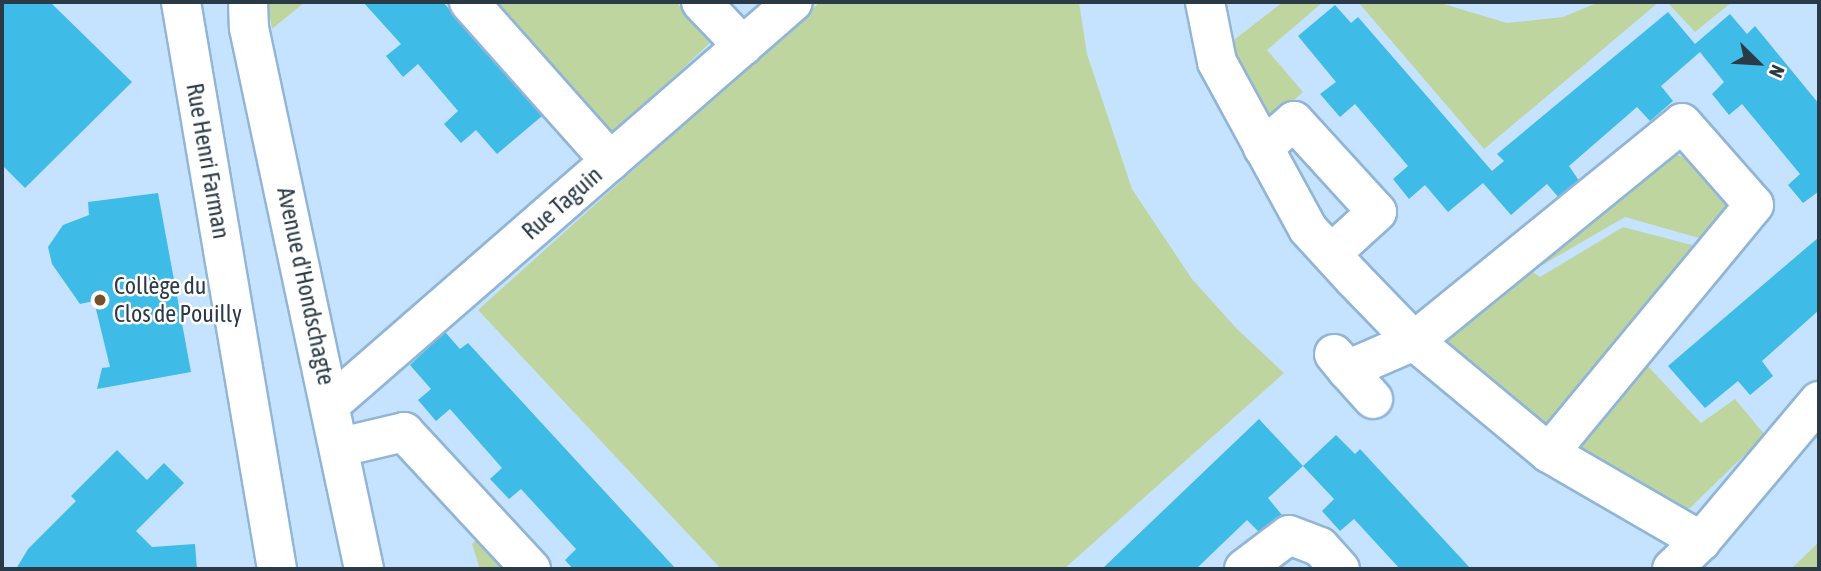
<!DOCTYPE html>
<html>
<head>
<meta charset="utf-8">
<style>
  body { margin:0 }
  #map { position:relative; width:1821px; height:571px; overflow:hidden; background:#c5e3ff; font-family:"Asap Condensed",sans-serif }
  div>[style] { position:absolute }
  .green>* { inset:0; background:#bfd5a0 }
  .building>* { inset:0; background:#3ebbe7 }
  .roads { filter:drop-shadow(2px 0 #91b5d7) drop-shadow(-2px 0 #91b5d7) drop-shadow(0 2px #91b5d7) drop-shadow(0 -2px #91b5d7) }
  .minor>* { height:38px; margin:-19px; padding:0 19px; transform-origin:19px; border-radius:19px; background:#fff }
  .dots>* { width:19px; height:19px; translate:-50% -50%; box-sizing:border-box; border:4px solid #fff; border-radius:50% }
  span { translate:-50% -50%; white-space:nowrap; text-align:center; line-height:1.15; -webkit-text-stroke:5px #fff; paint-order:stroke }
  .street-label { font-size:24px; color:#2a3a47 }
  .poi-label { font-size:24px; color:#2a3a47 }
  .left { translate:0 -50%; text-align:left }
  .frame { position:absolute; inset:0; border:4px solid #2a3a47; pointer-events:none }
  .north { position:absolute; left:1723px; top:28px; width:70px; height:70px; -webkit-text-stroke:5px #fff; paint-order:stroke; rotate:114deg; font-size:19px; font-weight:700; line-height:28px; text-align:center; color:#2a3a47 }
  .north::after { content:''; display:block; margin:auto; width:24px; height:32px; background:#2a3a47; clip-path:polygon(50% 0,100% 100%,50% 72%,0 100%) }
</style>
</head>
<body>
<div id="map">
  <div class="green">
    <i style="clip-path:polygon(267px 2px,305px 2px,272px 29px)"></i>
    <i style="clip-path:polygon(482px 2px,676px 2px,713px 40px,609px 138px)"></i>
    <i style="clip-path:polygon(820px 2px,1079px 2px,1087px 54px,1132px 189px,1192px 279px,1237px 329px,1284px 373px,1064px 569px,721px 569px,478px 310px)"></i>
    <i style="clip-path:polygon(1283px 2px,1323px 2px,1267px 50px,1303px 92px,1266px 126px,1230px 43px)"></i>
    <i style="clip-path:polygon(1358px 2px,1437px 2px,1507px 23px,1563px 17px,1599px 2px,1659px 2px,1484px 149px)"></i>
    <i style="clip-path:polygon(1667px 2px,1732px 2px,1695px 32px)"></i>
    <i style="clip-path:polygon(1673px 153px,1688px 159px,1722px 189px,1728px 217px,1713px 242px,1625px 217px,1539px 267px,1529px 256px)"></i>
    <i style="clip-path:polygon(1623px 227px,1707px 249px,1548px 441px,1432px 343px,1523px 265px,1540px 277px)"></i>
    <i style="clip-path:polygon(1643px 361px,1701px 423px,1735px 399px,1765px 435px,1690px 508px,1674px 508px,1576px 445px)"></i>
    <i style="clip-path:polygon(485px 530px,520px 569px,480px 569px,472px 544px)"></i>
    <i style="clip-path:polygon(1819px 542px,1819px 569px,1791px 569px)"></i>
  </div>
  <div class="building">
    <i style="clip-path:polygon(2px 2px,50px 2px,132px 82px,25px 188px,2px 165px)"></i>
    <i style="clip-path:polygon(363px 2px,443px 2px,542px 116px,497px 154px,476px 130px,461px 143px,444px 124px,458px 111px,418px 64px,403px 77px,386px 56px,401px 44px)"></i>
    <i style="clip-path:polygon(1335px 5px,1351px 23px,1358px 17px,1492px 171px,1504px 161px,1497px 154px,1668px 12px,1695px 44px,1730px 14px,1747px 34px,1755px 26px,1819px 104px,1819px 194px,1818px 192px,1803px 203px,1788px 185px,1800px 174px,1742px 104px,1729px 115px,1712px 94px,1724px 82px,1700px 52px,1661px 86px,1673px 101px,1650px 121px,1637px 107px,1569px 166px,1580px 182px,1560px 199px,1547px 184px,1511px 215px,1483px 183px,1448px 212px,1425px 185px,1409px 199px,1393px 179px,1408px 166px,1355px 104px,1340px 117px,1320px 94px,1336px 82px,1298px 36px)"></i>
    <i style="clip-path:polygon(158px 193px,191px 372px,97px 389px,102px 368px,110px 367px,94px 301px,80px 304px,52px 264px,48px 247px,63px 225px,89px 215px,88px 202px)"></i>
    <i style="clip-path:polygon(1819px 237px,1819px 310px,1762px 361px,1773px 376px,1750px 395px,1738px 381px,1705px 408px,1668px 366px)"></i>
    <i style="clip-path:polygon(445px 332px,460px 349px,468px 343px,676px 569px,573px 569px,565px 560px,576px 549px,521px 489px,509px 499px,490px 479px,502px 468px,450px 409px,436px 421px,418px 400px,431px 389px,410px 365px)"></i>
    <i style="clip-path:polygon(1259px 419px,1303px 466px,1268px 498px,1282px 515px,1262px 535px,1247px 520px,1196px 569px,1102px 569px)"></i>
    <i style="clip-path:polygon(1336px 435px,1355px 454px,1360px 449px,1471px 569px,1400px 569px,1354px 519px,1340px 531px,1322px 511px,1334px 499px,1303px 466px)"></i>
    <i style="clip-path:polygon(117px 450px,147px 480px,164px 463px,184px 483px,136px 531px,152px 547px,195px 544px,197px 569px,16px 569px,28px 549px,76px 501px,71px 496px)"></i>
  </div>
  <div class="roads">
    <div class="minor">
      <i style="left:181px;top:2px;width:575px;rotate:80.39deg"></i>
      <i style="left:248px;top:2px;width:26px;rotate:88deg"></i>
      <i style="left:249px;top:28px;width:553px;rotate:78deg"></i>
      <i style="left:469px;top:2px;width:213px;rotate:48.4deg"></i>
      <i style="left:701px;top:2px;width:61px;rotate:46.3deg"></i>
      <i style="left:1205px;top:2px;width:61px;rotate:78.7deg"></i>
      <i style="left:1217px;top:62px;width:190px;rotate:61.4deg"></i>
      <i style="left:1308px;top:229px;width:67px;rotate:47.4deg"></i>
      <i style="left:1353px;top:278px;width:88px;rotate:45.9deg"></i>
      <i style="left:1414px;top:341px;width:175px;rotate:39.7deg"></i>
      <i style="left:1549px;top:453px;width:176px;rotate:30.1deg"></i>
      <i style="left:1263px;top:148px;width:41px;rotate:-41.1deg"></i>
      <i style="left:1294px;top:121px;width:123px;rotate:47.6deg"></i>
      <i style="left:1377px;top:212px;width:62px;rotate:137.6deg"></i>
      <i style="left:1334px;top:354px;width:21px;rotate:51deg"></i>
      <i style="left:1347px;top:370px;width:73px;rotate:-23.4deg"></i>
      <i style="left:1414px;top:341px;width:345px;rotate:-39.1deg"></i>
      <i style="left:1682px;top:123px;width:109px;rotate:48.7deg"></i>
      <i style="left:1754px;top:205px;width:322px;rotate:129.6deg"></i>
      <i style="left:1347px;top:370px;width:39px;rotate:48deg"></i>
      <i style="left:331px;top:404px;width:612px;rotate:-41.03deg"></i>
      <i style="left:341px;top:447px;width:65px;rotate:-13.4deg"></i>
      <i style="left:404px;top:432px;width:187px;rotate:47.2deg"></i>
      <i style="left:1244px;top:569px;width:56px;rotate:-37.1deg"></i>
      <i style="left:1289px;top:535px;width:33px;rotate:21deg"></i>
      <i style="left:1320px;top:547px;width:30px;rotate:48deg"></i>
      <i style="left:1672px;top:569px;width:40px;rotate:-44deg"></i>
      <i style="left:1701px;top:541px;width:183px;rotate:-49.9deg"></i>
    </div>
  </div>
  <div class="dots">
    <i style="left:100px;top:300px;background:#75512b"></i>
  </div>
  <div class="street-label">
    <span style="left:208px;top:161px;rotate:80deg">Rue Henri Farman</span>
    <span style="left:562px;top:203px;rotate:-41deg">Rue Taguin</span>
    <span style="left:306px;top:286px;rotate:78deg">Avenue d'Hondschagte</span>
  </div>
  <div class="poi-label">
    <span class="left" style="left:114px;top:300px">Collège du<br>Clos de Pouilly</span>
  </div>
  <div class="frame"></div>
  <div class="north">N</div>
</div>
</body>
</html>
